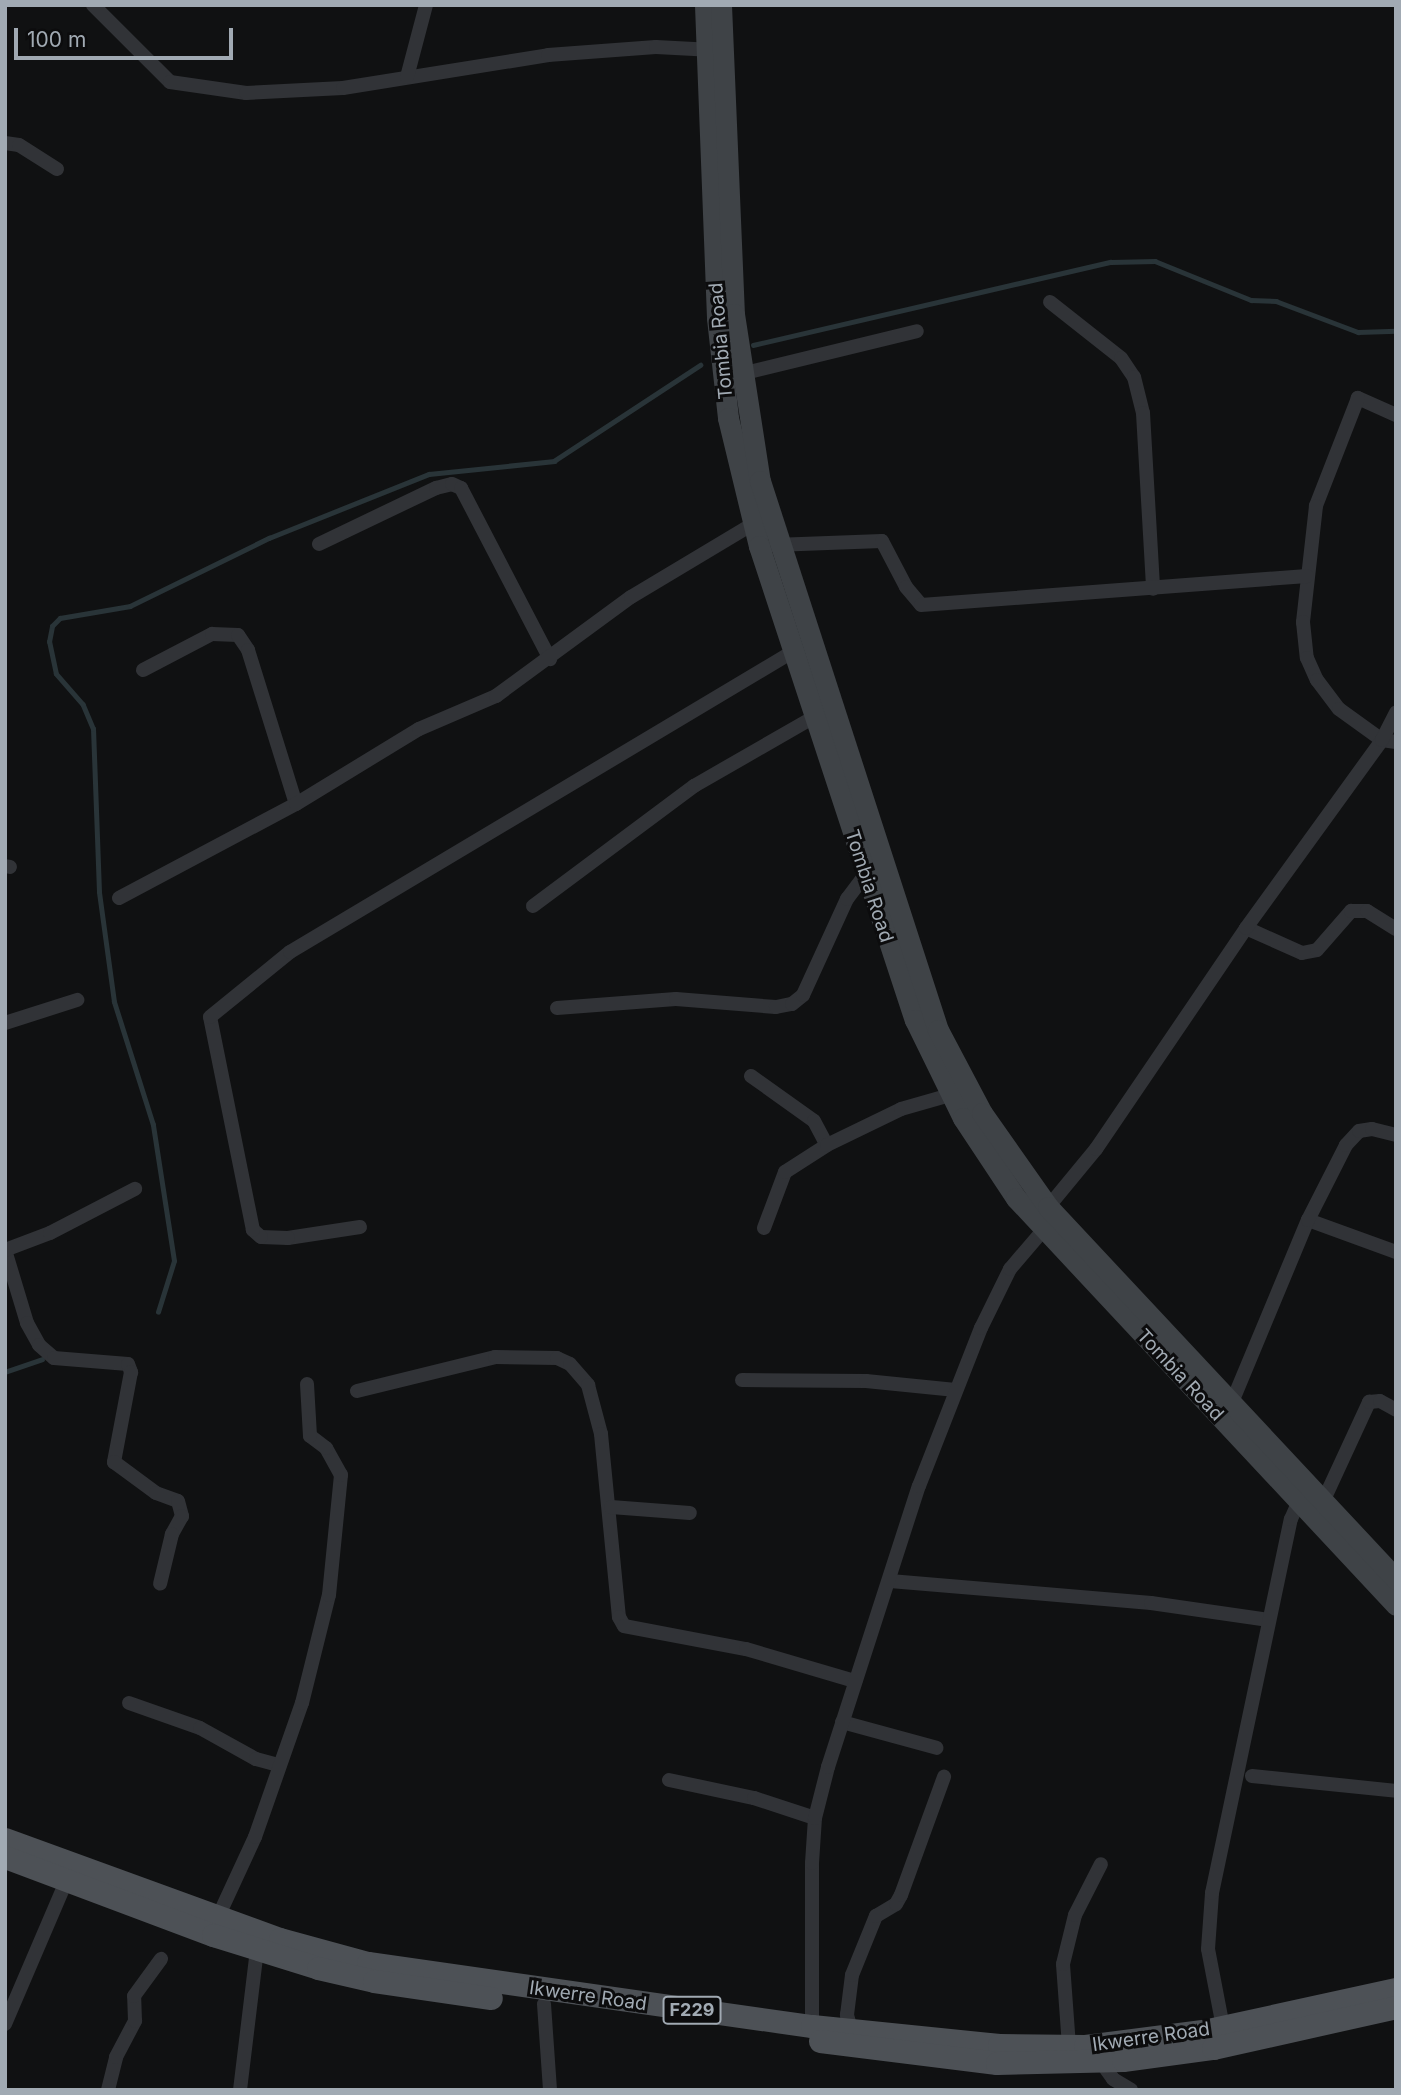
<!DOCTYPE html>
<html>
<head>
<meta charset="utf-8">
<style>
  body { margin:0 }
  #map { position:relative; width:1401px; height:2095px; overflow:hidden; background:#101112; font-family:Inter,sans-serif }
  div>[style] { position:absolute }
  .stream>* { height:4.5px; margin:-2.25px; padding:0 2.25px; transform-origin:2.25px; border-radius:2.25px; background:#293438 }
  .minor>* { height:14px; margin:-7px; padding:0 7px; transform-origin:7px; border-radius:7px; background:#313337 }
  .secondary>* { height:21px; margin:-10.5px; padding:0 10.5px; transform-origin:10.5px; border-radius:10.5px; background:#3f4347 }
  .primary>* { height:23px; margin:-11.5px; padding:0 11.5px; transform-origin:11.5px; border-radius:11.5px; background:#4d5156 }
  span { translate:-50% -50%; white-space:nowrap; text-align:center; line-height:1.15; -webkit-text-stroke:6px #0c0c0d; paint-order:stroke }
  .shield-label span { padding:2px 5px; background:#0c0c0d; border:2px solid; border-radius:5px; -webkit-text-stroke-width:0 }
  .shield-label { font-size:18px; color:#a1aab3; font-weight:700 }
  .street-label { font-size:19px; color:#a1aab3 }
  .frame { position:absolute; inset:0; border:7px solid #a1aab3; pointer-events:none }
  .scale { position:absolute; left:14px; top:28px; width:219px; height:32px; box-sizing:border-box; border:4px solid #a1aab3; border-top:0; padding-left:9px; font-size:21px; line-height:24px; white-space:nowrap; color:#a1aab3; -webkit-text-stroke:5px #0c0c0d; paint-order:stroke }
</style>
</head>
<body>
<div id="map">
  <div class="stream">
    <i style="left:753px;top:345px;width:367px;rotate:-13.1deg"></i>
    <i style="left:1111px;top:262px;width:44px;rotate:-1.3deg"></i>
    <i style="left:1155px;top:261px;width:104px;rotate:22.1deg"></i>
    <i style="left:1251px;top:300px;width:25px;rotate:2deg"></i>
    <i style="left:1276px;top:301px;width:88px;rotate:20.7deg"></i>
    <i style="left:1358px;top:332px;width:38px;rotate:-2deg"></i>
    <i style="left:158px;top:1312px;width:53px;rotate:-72.6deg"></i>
    <i style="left:174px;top:1261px;width:138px;rotate:-98.8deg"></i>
    <i style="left:153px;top:1125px;width:129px;rotate:-107.6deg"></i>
    <i style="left:114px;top:1002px;width:111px;rotate:-97.8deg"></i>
    <i style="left:99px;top:892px;width:163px;rotate:-92.1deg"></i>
    <i style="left:93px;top:729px;width:26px;rotate:-113deg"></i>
    <i style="left:83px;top:705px;width:41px;rotate:-131.1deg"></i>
    <i style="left:56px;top:674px;width:33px;rotate:-102deg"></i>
    <i style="left:49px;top:642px;width:16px;rotate:-79deg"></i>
    <i style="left:52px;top:626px;width:11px;rotate:-45deg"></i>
    <i style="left:60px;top:618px;width:71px;rotate:-9.7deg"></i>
    <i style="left:130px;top:606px;width:155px;rotate:-26.1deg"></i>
    <i style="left:269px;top:538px;width:172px;rotate:-21.8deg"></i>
    <i style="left:429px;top:474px;width:126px;rotate:-5.9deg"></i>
    <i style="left:554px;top:461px;width:175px;rotate:-33.3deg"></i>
    <i style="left:5px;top:1372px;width:39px;rotate:-19deg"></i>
  </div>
  <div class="minor">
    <i style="left:93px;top:5px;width:109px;rotate:45deg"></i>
    <i style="left:170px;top:82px;width:77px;rotate:8.2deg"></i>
    <i style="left:246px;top:93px;width:97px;rotate:-3deg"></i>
    <i style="left:343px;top:88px;width:208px;rotate:-9.1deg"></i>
    <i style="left:548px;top:55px;width:108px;rotate:-4.2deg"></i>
    <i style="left:656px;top:47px;width:57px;rotate:3deg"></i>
    <i style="left:407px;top:77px;width:74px;rotate:-75.2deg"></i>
    <i style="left:5px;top:143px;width:14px;rotate:8deg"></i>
    <i style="left:19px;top:145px;width:45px;rotate:32.3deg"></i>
    <i style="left:1050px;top:302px;width:90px;rotate:38.3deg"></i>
    <i style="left:1121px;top:358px;width:23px;rotate:56deg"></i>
    <i style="left:1134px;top:377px;width:37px;rotate:76deg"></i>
    <i style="left:1143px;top:413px;width:176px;rotate:86.7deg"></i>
    <i style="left:737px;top:375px;width:185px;rotate:-13.7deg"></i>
    <i style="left:1396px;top:415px;width:42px;rotate:-155.9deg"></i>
    <i style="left:1358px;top:398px;width:116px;rotate:111.3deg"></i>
    <i style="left:1316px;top:506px;width:117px;rotate:96.4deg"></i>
    <i style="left:1303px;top:622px;width:36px;rotate:84deg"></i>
    <i style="left:1307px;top:658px;width:24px;rotate:66deg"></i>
    <i style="left:1317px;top:680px;width:36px;rotate:53deg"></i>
    <i style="left:1339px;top:709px;width:53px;rotate:35.8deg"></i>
    <i style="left:1382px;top:740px;width:14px;rotate:8deg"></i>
    <i style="left:319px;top:544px;width:130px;rotate:-25.6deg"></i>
    <i style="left:436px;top:488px;width:16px;rotate:-14deg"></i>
    <i style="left:452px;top:484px;width:10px;rotate:24deg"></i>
    <i style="left:461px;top:488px;width:193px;rotate:62.5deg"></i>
    <i style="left:774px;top:545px;width:108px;rotate:-2.1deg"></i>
    <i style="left:882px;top:541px;width:52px;rotate:62.4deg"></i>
    <i style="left:906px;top:587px;width:23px;rotate:50deg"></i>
    <i style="left:921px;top:605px;width:387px;rotate:-4.3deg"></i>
    <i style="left:143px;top:670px;width:78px;rotate:-27.6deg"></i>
    <i style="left:212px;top:634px;width:26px;rotate:2deg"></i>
    <i style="left:238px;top:635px;width:18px;rotate:56deg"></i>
    <i style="left:248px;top:650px;width:161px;rotate:72.7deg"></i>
    <i style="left:5px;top:866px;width:5px;rotate:11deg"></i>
    <i style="left:119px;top:898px;width:200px;rotate:-28deg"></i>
    <i style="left:296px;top:804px;width:144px;rotate:-31.4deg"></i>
    <i style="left:419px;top:729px;width:84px;rotate:-23.2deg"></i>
    <i style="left:496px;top:696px;width:167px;rotate:-36.3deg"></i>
    <i style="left:631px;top:597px;width:142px;rotate:-30.9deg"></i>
    <i style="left:533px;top:906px;width:201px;rotate:-36.7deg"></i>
    <i style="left:694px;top:786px;width:138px;rotate:-29.9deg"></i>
    <i style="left:1246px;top:928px;width:61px;rotate:24.1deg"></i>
    <i style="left:1302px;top:953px;width:15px;rotate:-11deg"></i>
    <i style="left:1317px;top:950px;width:52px;rotate:-48.9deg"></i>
    <i style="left:1351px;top:911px;width:16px"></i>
    <i style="left:1367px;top:911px;width:34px;rotate:32deg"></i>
    <i style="left:557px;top:1008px;width:119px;rotate:-4.3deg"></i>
    <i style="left:676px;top:999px;width:100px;rotate:4.6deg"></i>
    <i style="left:776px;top:1007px;width:16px;rotate:-11deg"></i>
    <i style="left:792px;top:1004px;width:14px;rotate:-39deg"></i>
    <i style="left:803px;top:995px;width:106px;rotate:-65.4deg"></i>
    <i style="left:847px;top:899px;width:30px;rotate:-53deg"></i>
    <i style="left:5px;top:1023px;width:76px;rotate:-17.7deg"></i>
    <i style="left:751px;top:1076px;width:77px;rotate:35.5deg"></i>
    <i style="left:814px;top:1121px;width:27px;rotate:62deg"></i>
    <i style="left:1044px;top:1212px;width:82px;rotate:-50.5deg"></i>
    <i style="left:1096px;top:1149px;width:267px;rotate:-55.8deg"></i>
    <i style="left:1246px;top:928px;width:232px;rotate:-54.1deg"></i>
    <i style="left:1382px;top:740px;width:31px;rotate:-63deg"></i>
    <i style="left:1308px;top:1220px;width:94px;rotate:20deg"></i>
    <i style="left:360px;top:1227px;width:73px;rotate:171.3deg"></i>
    <i style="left:288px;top:1238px;width:27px;rotate:-178deg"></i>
    <i style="left:261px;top:1237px;width:11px;rotate:-139deg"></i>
    <i style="left:253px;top:1230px;width:217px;rotate:-101.4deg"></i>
    <i style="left:210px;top:1017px;width:103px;rotate:-39.1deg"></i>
    <i style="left:290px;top:952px;width:587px;rotate:-30.85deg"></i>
    <i style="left:764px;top:1228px;width:60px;rotate:-69.4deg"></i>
    <i style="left:785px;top:1172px;width:50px;rotate:-32.7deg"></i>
    <i style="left:827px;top:1145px;width:82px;rotate:-25.9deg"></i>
    <i style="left:901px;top:1109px;width:51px;rotate:-15.9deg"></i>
    <i style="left:5px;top:1250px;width:76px;rotate:73.2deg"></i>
    <i style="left:27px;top:1323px;width:25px;rotate:61deg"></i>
    <i style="left:39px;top:1345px;width:20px;rotate:41deg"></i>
    <i style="left:54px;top:1358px;width:74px;rotate:4.6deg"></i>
    <i style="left:128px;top:1364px;width:9px;rotate:69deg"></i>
    <i style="left:131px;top:1372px;width:92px;rotate:100.7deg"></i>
    <i style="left:114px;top:1462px;width:52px;rotate:36.4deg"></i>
    <i style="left:156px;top:1493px;width:23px;rotate:20deg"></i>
    <i style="left:178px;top:1501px;width:16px;rotate:75deg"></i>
    <i style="left:182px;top:1516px;width:21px;rotate:119deg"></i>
    <i style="left:172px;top:1534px;width:51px;rotate:103.5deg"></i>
    <i style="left:5px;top:1250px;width:48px;rotate:-20.7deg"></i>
    <i style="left:50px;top:1233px;width:96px;rotate:-27.4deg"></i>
    <i style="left:742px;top:1380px;width:124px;rotate:0.5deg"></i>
    <i style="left:866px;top:1381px;width:90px;rotate:5.7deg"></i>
    <i style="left:357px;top:1391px;width:142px;rotate:-13.8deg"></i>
    <i style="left:495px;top:1357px;width:62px;rotate:0.9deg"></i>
    <i style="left:557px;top:1358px;width:14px;rotate:25deg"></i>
    <i style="left:570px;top:1364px;width:28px;rotate:49deg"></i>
    <i style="left:588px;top:1385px;width:51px;rotate:75.1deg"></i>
    <i style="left:601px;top:1434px;width:184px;rotate:84.4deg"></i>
    <i style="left:619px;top:1617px;width:10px;rotate:61deg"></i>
    <i style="left:624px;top:1626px;width:124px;rotate:10.7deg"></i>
    <i style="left:746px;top:1649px;width:114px;rotate:16.4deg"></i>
    <i style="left:1230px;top:1407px;width:203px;rotate:-67.4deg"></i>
    <i style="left:1308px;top:1220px;width:84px;rotate:-63.1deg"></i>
    <i style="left:1346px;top:1145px;width:19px;rotate:-47deg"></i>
    <i style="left:1359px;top:1131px;width:13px;rotate:-9deg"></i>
    <i style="left:1372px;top:1129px;width:25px;rotate:14deg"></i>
    <i style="left:1321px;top:1506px;width:115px;rotate:-65.2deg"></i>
    <i style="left:1369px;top:1402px;width:11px;rotate:-5deg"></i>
    <i style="left:1380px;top:1401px;width:18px;rotate:29deg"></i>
    <i style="left:611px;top:1507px;width:79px;rotate:4.3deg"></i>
    <i style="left:890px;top:1581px;width:262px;rotate:4.8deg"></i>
    <i style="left:1151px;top:1603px;width:119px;rotate:8.2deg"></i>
    <i style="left:129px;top:1703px;width:75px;rotate:19.4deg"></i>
    <i style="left:200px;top:1728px;width:64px;rotate:29deg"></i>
    <i style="left:256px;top:1759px;width:24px;rotate:15deg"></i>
    <i style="left:842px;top:1722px;width:98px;rotate:15.3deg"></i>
    <i style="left:1252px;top:1776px;width:145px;rotate:5.9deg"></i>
    <i style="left:669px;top:1780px;width:87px;rotate:12deg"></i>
    <i style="left:754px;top:1798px;width:64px;rotate:18.2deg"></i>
    <i style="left:218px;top:1917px;width:88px;rotate:-65.2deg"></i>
    <i style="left:255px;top:1837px;width:142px;rotate:-70.7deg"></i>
    <i style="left:302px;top:1703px;width:111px;rotate:-76deg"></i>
    <i style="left:329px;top:1595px;width:121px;rotate:-84.3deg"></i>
    <i style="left:341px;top:1475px;width:31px;rotate:-119deg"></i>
    <i style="left:326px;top:1448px;width:20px;rotate:-143deg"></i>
    <i style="left:310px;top:1436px;width:52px;rotate:-93.3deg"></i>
    <i style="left:544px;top:2004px;width:86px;rotate:86deg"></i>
    <i style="left:5px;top:2024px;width:158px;rotate:-66.8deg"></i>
    <i style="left:812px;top:2026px;width:163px;rotate:-90deg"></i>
    <i style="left:812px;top:1863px;width:45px;rotate:-86.2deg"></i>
    <i style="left:815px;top:1818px;width:53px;rotate:-75.7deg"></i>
    <i style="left:828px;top:1767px;width:295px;rotate:-72.1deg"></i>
    <i style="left:919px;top:1486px;width:170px;rotate:-68.6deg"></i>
    <i style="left:981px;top:1328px;width:66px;rotate:-63.8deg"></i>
    <i style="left:1010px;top:1269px;width:54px;rotate:-49.5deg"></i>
    <i style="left:1223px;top:2027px;width:79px;rotate:-100.9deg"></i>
    <i style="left:1208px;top:1949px;width:56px;rotate:-85.9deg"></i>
    <i style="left:1212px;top:1893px;width:382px;rotate:-78.1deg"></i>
    <i style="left:1291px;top:1519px;width:27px;rotate:-66deg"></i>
    <i style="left:851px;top:2029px;width:15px;rotate:-106deg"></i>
    <i style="left:847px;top:2015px;width:40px;rotate:-82.9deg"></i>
    <i style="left:852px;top:1975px;width:64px;rotate:-67.9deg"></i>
    <i style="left:876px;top:1916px;width:23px;rotate:-31deg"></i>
    <i style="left:896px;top:1904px;width:10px;rotate:-61deg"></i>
    <i style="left:901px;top:1895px;width:126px;rotate:-70deg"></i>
    <i style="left:1069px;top:2046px;width:82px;rotate:-94.2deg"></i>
    <i style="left:1063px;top:1964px;width:50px;rotate:-76.2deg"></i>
    <i style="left:1075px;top:1915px;width:57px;rotate:-63deg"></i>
    <i style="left:1098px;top:2058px;width:26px;rotate:54deg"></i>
    <i style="left:1113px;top:2079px;width:21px;rotate:31deg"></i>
    <i style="left:108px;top:2090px;width:34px;rotate:-76deg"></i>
    <i style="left:116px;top:2057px;width:41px;rotate:-62.2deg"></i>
    <i style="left:135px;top:2021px;width:25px;rotate:-92deg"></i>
    <i style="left:134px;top:1996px;width:46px;rotate:-53.9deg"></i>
    <i style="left:240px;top:2090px;width:141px;rotate:-83.1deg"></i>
  </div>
  <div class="secondary">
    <i style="left:705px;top:5px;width:313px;rotate:87.8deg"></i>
    <i style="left:717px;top:318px;width:101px;rotate:83.7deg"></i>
    <i style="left:728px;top:418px;width:132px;rotate:76.4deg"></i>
    <i style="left:759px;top:546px;width:499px;rotate:71.8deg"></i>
    <i style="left:915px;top:1020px;width:109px;rotate:63.9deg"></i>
    <i style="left:963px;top:1118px;width:96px;rotate:56.5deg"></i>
    <i style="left:1016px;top:1198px;width:557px;rotate:46.96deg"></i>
    <i style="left:721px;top:5px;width:309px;rotate:87.6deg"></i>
    <i style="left:734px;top:314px;width:169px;rotate:81.2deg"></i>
    <i style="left:760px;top:481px;width:577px;rotate:72.04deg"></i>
    <i style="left:938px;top:1030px;width:94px;rotate:62.1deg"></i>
    <i style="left:982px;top:1113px;width:115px;rotate:54.9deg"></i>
    <i style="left:1048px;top:1207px;width:509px;rotate:46.91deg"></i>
  </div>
  <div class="primary">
    <i style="left:5px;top:1839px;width:293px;rotate:20deg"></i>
    <i style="left:280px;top:1939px;width:91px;rotate:15.3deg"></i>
    <i style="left:368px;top:1963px;width:448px;rotate:8.1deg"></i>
    <i style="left:812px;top:2026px;width:188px;rotate:5.8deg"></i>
    <i style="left:999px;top:2045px;width:86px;rotate:0.7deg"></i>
    <i style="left:1085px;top:2046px;width:124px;rotate:-7.4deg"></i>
    <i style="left:1208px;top:2030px;width:192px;rotate:-12.3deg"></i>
    <i style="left:5px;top:1857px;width:222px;rotate:20.6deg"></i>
    <i style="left:213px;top:1935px;width:110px;rotate:17.4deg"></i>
    <i style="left:318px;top:1968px;width:57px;rotate:13.1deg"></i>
    <i style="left:374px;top:1981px;width:118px;rotate:8.3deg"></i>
    <i style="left:820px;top:2041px;width:178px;rotate:7.1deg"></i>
    <i style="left:997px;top:2063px;width:126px;rotate:-1.4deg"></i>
    <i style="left:1123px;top:2060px;width:91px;rotate:-7.6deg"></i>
    <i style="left:1213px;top:2048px;width:188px;rotate:-12.6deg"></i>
  </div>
  <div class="shield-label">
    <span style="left:692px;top:2010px">F229</span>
  </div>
  <div class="street-label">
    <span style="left:721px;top:341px;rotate:-95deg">Tombia Road</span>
    <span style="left:869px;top:886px;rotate:72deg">Tombia Road</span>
    <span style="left:1180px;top:1375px;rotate:47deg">Tombia Road</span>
    <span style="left:588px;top:1996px;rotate:8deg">Ikwerre Road</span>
    <span style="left:1151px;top:2037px;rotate:-8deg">Ikwerre Road</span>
  </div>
  <div class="frame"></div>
  <div class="scale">100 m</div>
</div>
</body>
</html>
